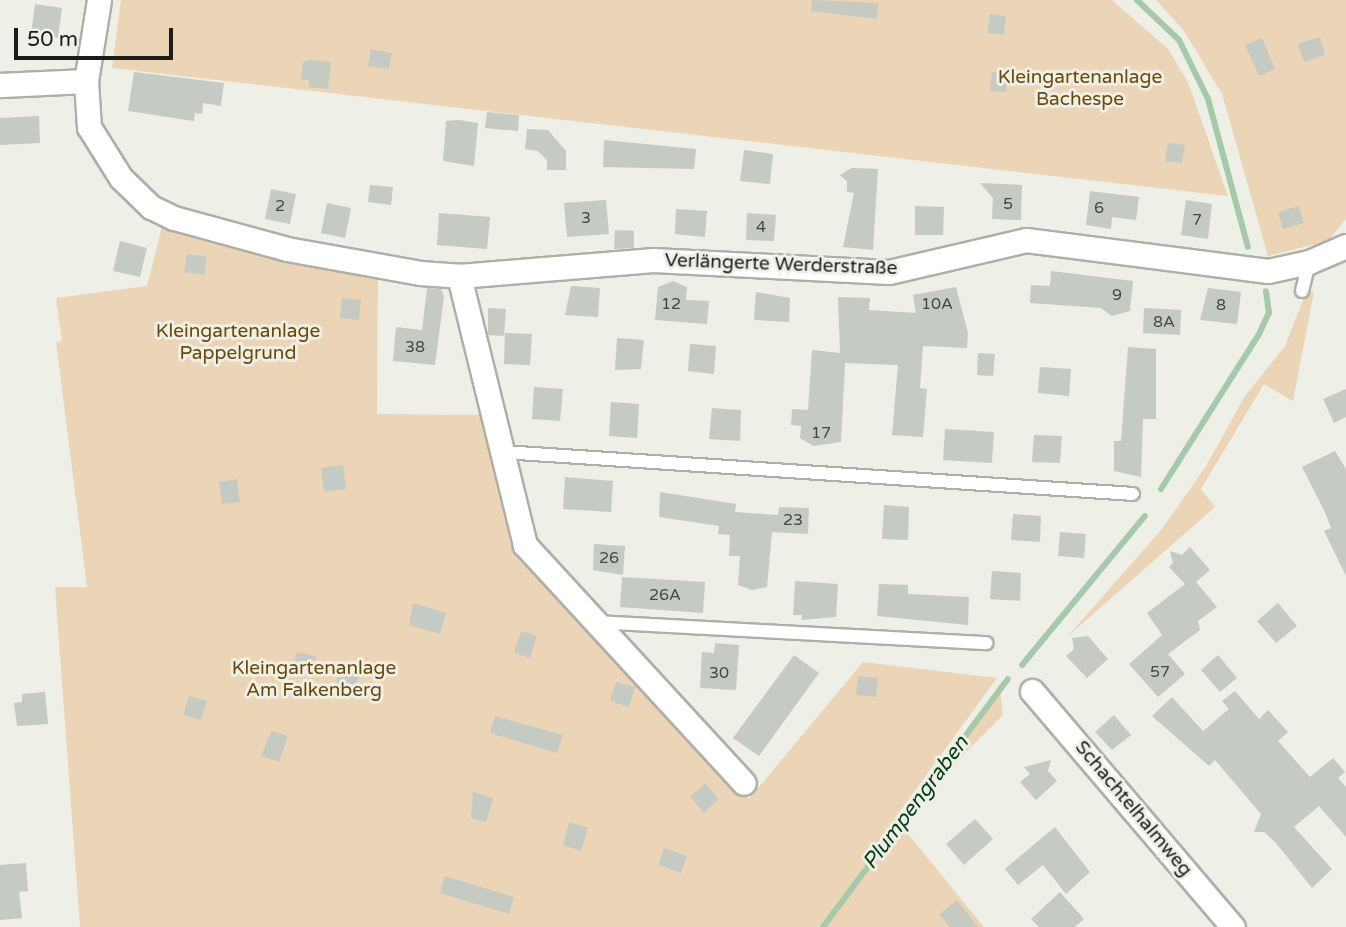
<!DOCTYPE html>
<html>
<head>
<meta charset="utf-8">
<style>
  body { margin:0 }
  #map { position:relative; width:1346px; height:927px; overflow:hidden; background:#eeefe7; font-family:"Varela Round",sans-serif }
  div>[style] { position:absolute }
  .green>* { inset:0; background:#ecd5b6 }
  .stream>* { height:6px; margin:-3px; padding:0 3px; transform-origin:3px; border-radius:3px; background:#a5c9aa }
  .building>* { inset:0; background:#c5cac2 }
  .roads { filter:drop-shadow(2px 0 #aeafa7) drop-shadow(-2px 0 #aeafa7) drop-shadow(0 2px #aeafa7) drop-shadow(0 -2px #aeafa7) }
  .lane>* { height:12px; margin:-6px; padding:0 6px; transform-origin:6px; border-radius:6px; background:#fff }
  .street>* { height:23px; margin:-11.5px; padding:0 11.5px; transform-origin:11.5px; border-radius:11.5px; background:#fff }
  span { translate:-50% -50%; white-space:nowrap; text-align:center; line-height:1.15; -webkit-text-stroke:6px #eeefe7; paint-order:stroke }
  .number-label { font-size:16px; color:#464742 }
  .number-label span { -webkit-text-stroke-width:0 }
  .park-label { font-size:19px; color:#6c4907 }
  .street-label { font-size:19px; color:#1b1b18 }
  .water-label { font-size:21px; color:#023d16; font-style:italic }
  .scale { position:absolute; left:14px; top:28px; width:159px; height:32px; box-sizing:border-box; border:4px solid #1b1b18; border-top:0; padding-left:9px; font-size:21px; line-height:24px; white-space:nowrap; color:#1b1b18; -webkit-text-stroke:5px #eeefe7; paint-order:stroke }
</style>
</head>
<body>
<div id="map">
  <div class="green">
    <i style="clip-path:polygon(121px 0,1112px 0,1168px 49px,1188px 82px,1228px 196px,112px 68px)"></i>
    <i style="clip-path:polygon(1156px 0,1346px 0,1346px 219px,1328px 241px,1268px 256px,1222px 94px,1184px 31px)"></i>
    <i style="clip-path:polygon(163px 222px,378px 275px,377px 414px,484px 415px,512px 535px,720px 773px,749px 799px,863px 662px,997px 678px,895px 818px,984px 927px,80px 927px,55px 587px,87px 587px,56px 342px,62px 341px,56px 298px,147px 286px)"></i>
    <i style="clip-path:polygon(1307px 290px,1314px 292px,1293px 401px,1264px 384px,1201px 489px,1215px 507px,1067px 637px,1162px 529px,1206px 466px,1245px 396px,1285px 346px)"></i>
    <i style="clip-path:polygon(1000px 690px,1003px 715px,900px 818px)"></i>
  </div>
  <div class="stream">
    <i style="left:1137px;top:0;width:58px;rotate:43.6deg"></i>
    <i style="left:1179px;top:40px;width:66px;rotate:63.8deg"></i>
    <i style="left:1208px;top:99px;width:153px;rotate:74.9deg"></i>
    <i style="left:1161px;top:489px;width:183px;rotate:-57.7deg"></i>
    <i style="left:1259px;top:334px;width:23px;rotate:-65deg"></i>
    <i style="left:1269px;top:313px;width:22px;rotate:-98deg"></i>
    <i style="left:1022px;top:665px;width:193px;rotate:-50.5deg"></i>
    <i style="left:823px;top:927px;width:309px;rotate:-53.3deg"></i>
  </div>
  <div class="building">
    <i style="clip-path:polygon(812px 0,879px 3px,876px 19px,811px 11px)"></i>
    <i style="clip-path:polygon(35px 4px,62px 8px,58px 38px,31px 34px)"></i>
    <i style="clip-path:polygon(990px 14px,1006px 16px,1004px 35px,987px 33px)"></i>
    <i style="clip-path:polygon(1320px 37px,1325px 55px,1304px 62px,1298px 44px)"></i>
    <i style="clip-path:polygon(1262px 38px,1275px 69px,1259px 76px,1245px 45px)"></i>
    <i style="clip-path:polygon(371px 49px,392px 53px,389px 69px,368px 66px)"></i>
    <i style="clip-path:polygon(311px 60px,331px 62px,328px 89px,309px 87px,309px 80px,301px 80px,303px 62px)"></i>
    <i style="clip-path:polygon(134px 72px,224px 83px,221px 106px,203px 103px,202px 114px,195px 113px,194px 121px,128px 111px)"></i>
    <i style="clip-path:polygon(992px 72px,1008px 73px,1006px 92px,990px 91px)"></i>
    <i style="clip-path:polygon(487px 112px,519px 115px,518px 131px,485px 128px)"></i>
    <i style="clip-path:polygon(39px 116px,40px 143px,0 145px,0 118px)"></i>
    <i style="clip-path:polygon(459px 120px,478px 123px,474px 166px,443px 161px,446px 121px)"></i>
    <i style="clip-path:polygon(527px 129px,548px 130px,566px 151px,566px 170px,547px 170px,547px 160px,538px 151px,525px 149px)"></i>
    <i style="clip-path:polygon(604px 140px,696px 149px,694px 169px,603px 167px)"></i>
    <i style="clip-path:polygon(1168px 143px,1185px 145px,1182px 163px,1165px 161px)"></i>
    <i style="clip-path:polygon(744px 150px,773px 154px,770px 184px,740px 181px)"></i>
    <i style="clip-path:polygon(852px 168px,878px 169px,873px 250px,843px 247px,854px 193px,847px 192px,847px 181px,840px 175px)"></i>
    <i style="clip-path:polygon(980px 183px,1022px 185px,1021px 220px,992px 219px,993px 198px)"></i>
    <i style="clip-path:polygon(370px 185px,393px 187px,391px 205px,368px 202px)"></i>
    <i style="clip-path:polygon(271px 189px,296px 194px,290px 224px,265px 219px)"></i>
    <i style="clip-path:polygon(1090px 191px,1139px 197px,1136px 220px,1112px 217px,1111px 229px,1086px 225px)"></i>
    <i style="clip-path:polygon(606px 200px,609px 234px,567px 237px,564px 203px)"></i>
    <i style="clip-path:polygon(1186px 200px,1212px 204px,1208px 239px,1181px 235px)"></i>
    <i style="clip-path:polygon(327px 203px,351px 208px,345px 238px,321px 233px)"></i>
    <i style="clip-path:polygon(915px 206px,944px 207px,943px 235px,915px 235px)"></i>
    <i style="clip-path:polygon(1299px 206px,1304px 223px,1283px 229px,1278px 212px)"></i>
    <i style="clip-path:polygon(676px 209px,707px 211px,705px 237px,675px 234px)"></i>
    <i style="clip-path:polygon(439px 213px,490px 217px,487px 249px,437px 245px)"></i>
    <i style="clip-path:polygon(747px 213px,776px 215px,774px 241px,746px 240px)"></i>
    <i style="clip-path:polygon(615px 230px,634px 231px,634px 248px,614px 249px)"></i>
    <i style="clip-path:polygon(120px 241px,147px 248px,140px 277px,113px 271px)"></i>
    <i style="clip-path:polygon(187px 254px,207px 257px,204px 275px,184px 272px)"></i>
    <i style="clip-path:polygon(1051px 271px,1133px 281px,1130px 311px,1112px 316px,1101px 308px,1030px 303px,1031px 285px,1050px 286px)"></i>
    <i style="clip-path:polygon(673px 281px,687px 287px,686px 300px,709px 301px,707px 324px,655px 320px,658px 287px)"></i>
    <i style="clip-path:polygon(571px 286px,600px 288px,598px 317px,565px 315px)"></i>
    <i style="clip-path:polygon(956px 287px,968px 333px,967px 348px,923px 346px,920px 388px,927px 389px,923px 437px,892px 435px,898px 365px,845px 363px,841px 442px,813px 446px,800px 438px,801px 426px,791px 425px,792px 409px,808px 410px,812px 350px,840px 353px,838px 297px,870px 298px,869px 310px,916px 313px,913px 295px)"></i>
    <i style="clip-path:polygon(427px 288px,441px 289px,444px 296px,435px 365px,393px 361px,396px 327px,422px 330px)"></i>
    <i style="clip-path:polygon(1208px 288px,1241px 292px,1237px 324px,1200px 320px)"></i>
    <i style="clip-path:polygon(756px 292px,790px 298px,789px 322px,754px 320px)"></i>
    <i style="clip-path:polygon(342px 298px,361px 300px,359px 320px,340px 318px)"></i>
    <i style="clip-path:polygon(488px 308px,506px 309px,504px 336px,488px 335px)"></i>
    <i style="clip-path:polygon(1144px 308px,1181px 310px,1180px 335px,1143px 333px)"></i>
    <i style="clip-path:polygon(505px 333px,532px 334px,530px 365px,504px 364px)"></i>
    <i style="clip-path:polygon(617px 338px,644px 340px,641px 369px,615px 370px)"></i>
    <i style="clip-path:polygon(690px 344px,716px 346px,714px 374px,688px 371px)"></i>
    <i style="clip-path:polygon(1128px 347px,1156px 349px,1156px 419px,1143px 419px,1141px 477px,1114px 471px,1114px 441px,1121px 441px)"></i>
    <i style="clip-path:polygon(978px 353px,995px 354px,993px 376px,977px 375px)"></i>
    <i style="clip-path:polygon(1040px 367px,1071px 369px,1069px 396px,1038px 393px)"></i>
    <i style="clip-path:polygon(534px 387px,563px 389px,560px 421px,532px 419px)"></i>
    <i style="clip-path:polygon(1346px 389px,1346px 417px,1334px 423px,1323px 399px)"></i>
    <i style="clip-path:polygon(611px 402px,639px 404px,637px 438px,609px 436px)"></i>
    <i style="clip-path:polygon(712px 408px,741px 410px,740px 441px,709px 439px)"></i>
    <i style="clip-path:polygon(945px 429px,994px 432px,992px 463px,943px 460px)"></i>
    <i style="clip-path:polygon(1034px 435px,1062px 436px,1060px 463px,1032px 462px)"></i>
    <i style="clip-path:polygon(1335px 451px,1346px 469px,1346px 576px,1324px 531px,1331px 528px,1325px 512px,1302px 467px)"></i>
    <i style="clip-path:polygon(343px 465px,346px 489px,324px 492px,321px 468px)"></i>
    <i style="clip-path:polygon(565px 477px,613px 481px,611px 512px,563px 509px)"></i>
    <i style="clip-path:polygon(237px 479px,240px 502px,222px 504px,219px 482px)"></i>
    <i style="clip-path:polygon(660px 492px,736px 504px,735px 512px,778px 515px,779px 507px,809px 508px,808px 534px,772px 532px,767px 587px,752px 590px,738px 585px,740px 556px,729px 556px,730px 535px,718px 534px,719px 526px,659px 517px)"></i>
    <i style="clip-path:polygon(884px 505px,909px 507px,908px 540px,882px 539px)"></i>
    <i style="clip-path:polygon(1013px 514px,1041px 516px,1040px 542px,1011px 540px)"></i>
    <i style="clip-path:polygon(1060px 532px,1086px 534px,1084px 558px,1058px 556px)"></i>
    <i style="clip-path:polygon(594px 544px,625px 546px,623px 575px,593px 570px)"></i>
    <i style="clip-path:polygon(1190px 547px,1210px 570px,1196px 582px,1217px 607px,1198px 621px,1200px 630px,1168px 654px,1185px 674px,1158px 697px,1129px 664px,1162px 635px,1147px 613px,1185px 584px,1169px 567px,1173px 563px,1170px 551px,1182px 555px)"></i>
    <i style="clip-path:polygon(992px 571px,1021px 573px,1020px 601px,990px 599px)"></i>
    <i style="clip-path:polygon(622px 577px,705px 582px,703px 613px,620px 607px)"></i>
    <i style="clip-path:polygon(795px 581px,838px 584px,836px 617px,802px 620px,802px 615px,793px 615px)"></i>
    <i style="clip-path:polygon(879px 584px,908px 585px,908px 594px,969px 597px,968px 625px,877px 616px)"></i>
    <i style="clip-path:polygon(413px 603px,446px 613px,440px 634px,409px 625px)"></i>
    <i style="clip-path:polygon(1278px 603px,1297px 626px,1276px 643px,1257px 621px)"></i>
    <i style="clip-path:polygon(521px 631px,537px 636px,530px 658px,514px 653px)"></i>
    <i style="clip-path:polygon(1088px 636px,1108px 659px,1087px 678px,1066px 656px,1074px 649px,1072px 638px)"></i>
    <i style="clip-path:polygon(715px 643px,739px 645px,736px 690px,700px 688px,702px 652px,714px 653px)"></i>
    <i style="clip-path:polygon(297px 652px,316px 656px,311px 674px,292px 668px)"></i>
    <i style="clip-path:polygon(794px 655px,819px 673px,759px 756px,733px 738px)"></i>
    <i style="clip-path:polygon(1218px 655px,1237px 678px,1220px 692px,1201px 670px)"></i>
    <i style="clip-path:polygon(340px 669px,359px 675px,354px 691px,336px 685px)"></i>
    <i style="clip-path:polygon(858px 676px,878px 678px,876px 697px,856px 695px)"></i>
    <i style="clip-path:polygon(616px 682px,635px 687px,629px 707px,610px 701px)"></i>
    <i style="clip-path:polygon(1235px 691px,1259px 719px,1268px 710px,1288px 732px,1278px 741px,1310px 777px,1333px 758px,1345px 772px,1338px 778px,1346px 787px,1346px 837px,1319px 806px,1294px 827px,1332px 869px,1312px 888px,1276px 843px,1264px 832px,1254px 832px,1261px 814px,1215px 760px,1209px 766px,1152px 716px,1172px 697px,1203px 731px,1229px 709px,1222px 701px)"></i>
    <i style="clip-path:polygon(45px 692px,48px 724px,17px 726px,14px 703px,22px 702px,22px 694px)"></i>
    <i style="clip-path:polygon(189px 696px,207px 701px,201px 720px,183px 715px)"></i>
    <i style="clip-path:polygon(1114px 715px,1131px 735px,1112px 750px,1095px 732px)"></i>
    <i style="clip-path:polygon(495px 716px,563px 735px,557px 753px,490px 733px)"></i>
    <i style="clip-path:polygon(271px 731px,288px 736px,279px 762px,261px 756px)"></i>
    <i style="clip-path:polygon(1051px 760px,1048px 771px,1057px 781px,1036px 800px,1020px 782px,1030px 774px,1024px 767px)"></i>
    <i style="clip-path:polygon(705px 783px,719px 799px,704px 813px,690px 797px)"></i>
    <i style="clip-path:polygon(473px 792px,493px 798px,486px 822px,471px 818px)"></i>
    <i style="clip-path:polygon(975px 819px,993px 839px,964px 865px,946px 844px)"></i>
    <i style="clip-path:polygon(569px 822px,588px 828px,581px 851px,563px 845px)"></i>
    <i style="clip-path:polygon(1055px 827px,1090px 872px,1066px 894px,1043px 865px,1018px 885px,1005px 869px)"></i>
    <i style="clip-path:polygon(664px 848px,687px 856px,681px 873px,658px 865px)"></i>
    <i style="clip-path:polygon(26px 863px,28px 891px,19px 892px,22px 918px,0 920px,0 865px)"></i>
    <i style="clip-path:polygon(445px 876px,514px 897px,509px 914px,440px 893px)"></i>
    <i style="clip-path:polygon(1060px 892px,1084px 919px,1075px 927px,1039px 927px,1031px 919px)"></i>
    <i style="clip-path:polygon(957px 900px,978px 927px,950px 927px,939px 914px)"></i>
  </div>
  <div class="roads">
    <div class="lane">
      <i style="left:1302px;top:291px;width:30px;rotate:-76deg"></i>
      <i style="left:503px;top:452px;width:631px;rotate:3.81deg"></i>
      <i style="left:597px;top:622px;width:390px;rotate:3.1deg"></i>
    </div>
    <div class="street">
      <i style="left:99px;top:0;width:82px;rotate:99.1deg"></i>
      <i style="left:86px;top:81px;width:46px;rotate:86.3deg"></i>
      <i style="left:89px;top:127px;width:60px;rotate:57.9deg"></i>
      <i style="left:121px;top:178px;width:42px;rotate:44deg"></i>
      <i style="left:151px;top:207px;width:25px;rotate:26deg"></i>
      <i style="left:174px;top:218px;width:117px;rotate:15.3deg"></i>
      <i style="left:287px;top:249px;width:135px;rotate:10.2deg"></i>
      <i style="left:420px;top:273px;width:39px;rotate:4deg"></i>
      <i style="left:459px;top:276px;width:195px;rotate:-4.7deg"></i>
      <i style="left:653px;top:260px;width:236px;rotate:2.9deg"></i>
      <i style="left:889px;top:272px;width:141px;rotate:-13.1deg"></i>
      <i style="left:1026px;top:240px;width:244px;rotate:7.3deg"></i>
      <i style="left:1268px;top:271px;width:42px;rotate:-12.4deg"></i>
      <i style="left:1309px;top:262px;width:40px;rotate:-23.4deg"></i>
      <i style="left:0;top:85px;width:86px;rotate:-2.7deg"></i>
      <i style="left:459px;top:276px;width:277px;rotate:76.2deg"></i>
      <i style="left:525px;top:545px;width:323px;rotate:47.4deg"></i>
      <i style="left:1032px;top:691px;width:310px;rotate:49.6deg"></i>
    </div>
  </div>
  <div class="number-label">
    <span style="left:1008px;top:204px">5</span>
    <span style="left:280px;top:206px">2</span>
    <span style="left:1099px;top:208px">6</span>
    <span style="left:586px;top:218px">3</span>
    <span style="left:1197px;top:220px">7</span>
    <span style="left:761px;top:227px">4</span>
    <span style="left:1117px;top:295px">9</span>
    <span style="left:671px;top:304px">12</span>
    <span style="left:937px;top:304px">10A</span>
    <span style="left:1221px;top:305px">8</span>
    <span style="left:1164px;top:322px">8A</span>
    <span style="left:415px;top:347px">38</span>
    <span style="left:821px;top:433px">17</span>
    <span style="left:793px;top:520px">23</span>
    <span style="left:609px;top:558px">26</span>
    <span style="left:665px;top:595px">26A</span>
    <span style="left:1160px;top:672px">57</span>
    <span style="left:719px;top:673px">30</span>
  </div>
  <div class="park-label">
    <span style="left:1080px;top:89px">Kleingartenanlage<br>Bachespe</span>
    <span style="left:238px;top:343px">Kleingartenanlage<br>Pappelgrund</span>
    <span style="left:314px;top:680px">Kleingartenanlage<br>Am Falkenberg</span>
  </div>
  <div class="street-label">
    <span style="left:781px;top:265px;rotate:2deg">Verlängerte Werderstraße</span>
    <span style="left:1133px;top:809px;rotate:50deg">Schachtelhalmweg</span>
  </div>
  <div class="water-label">
    <span style="left:916px;top:803px;rotate:-53deg">Plumpengraben</span>
  </div>
  <div class="scale">50 m</div>
</div>
</body>
</html>
